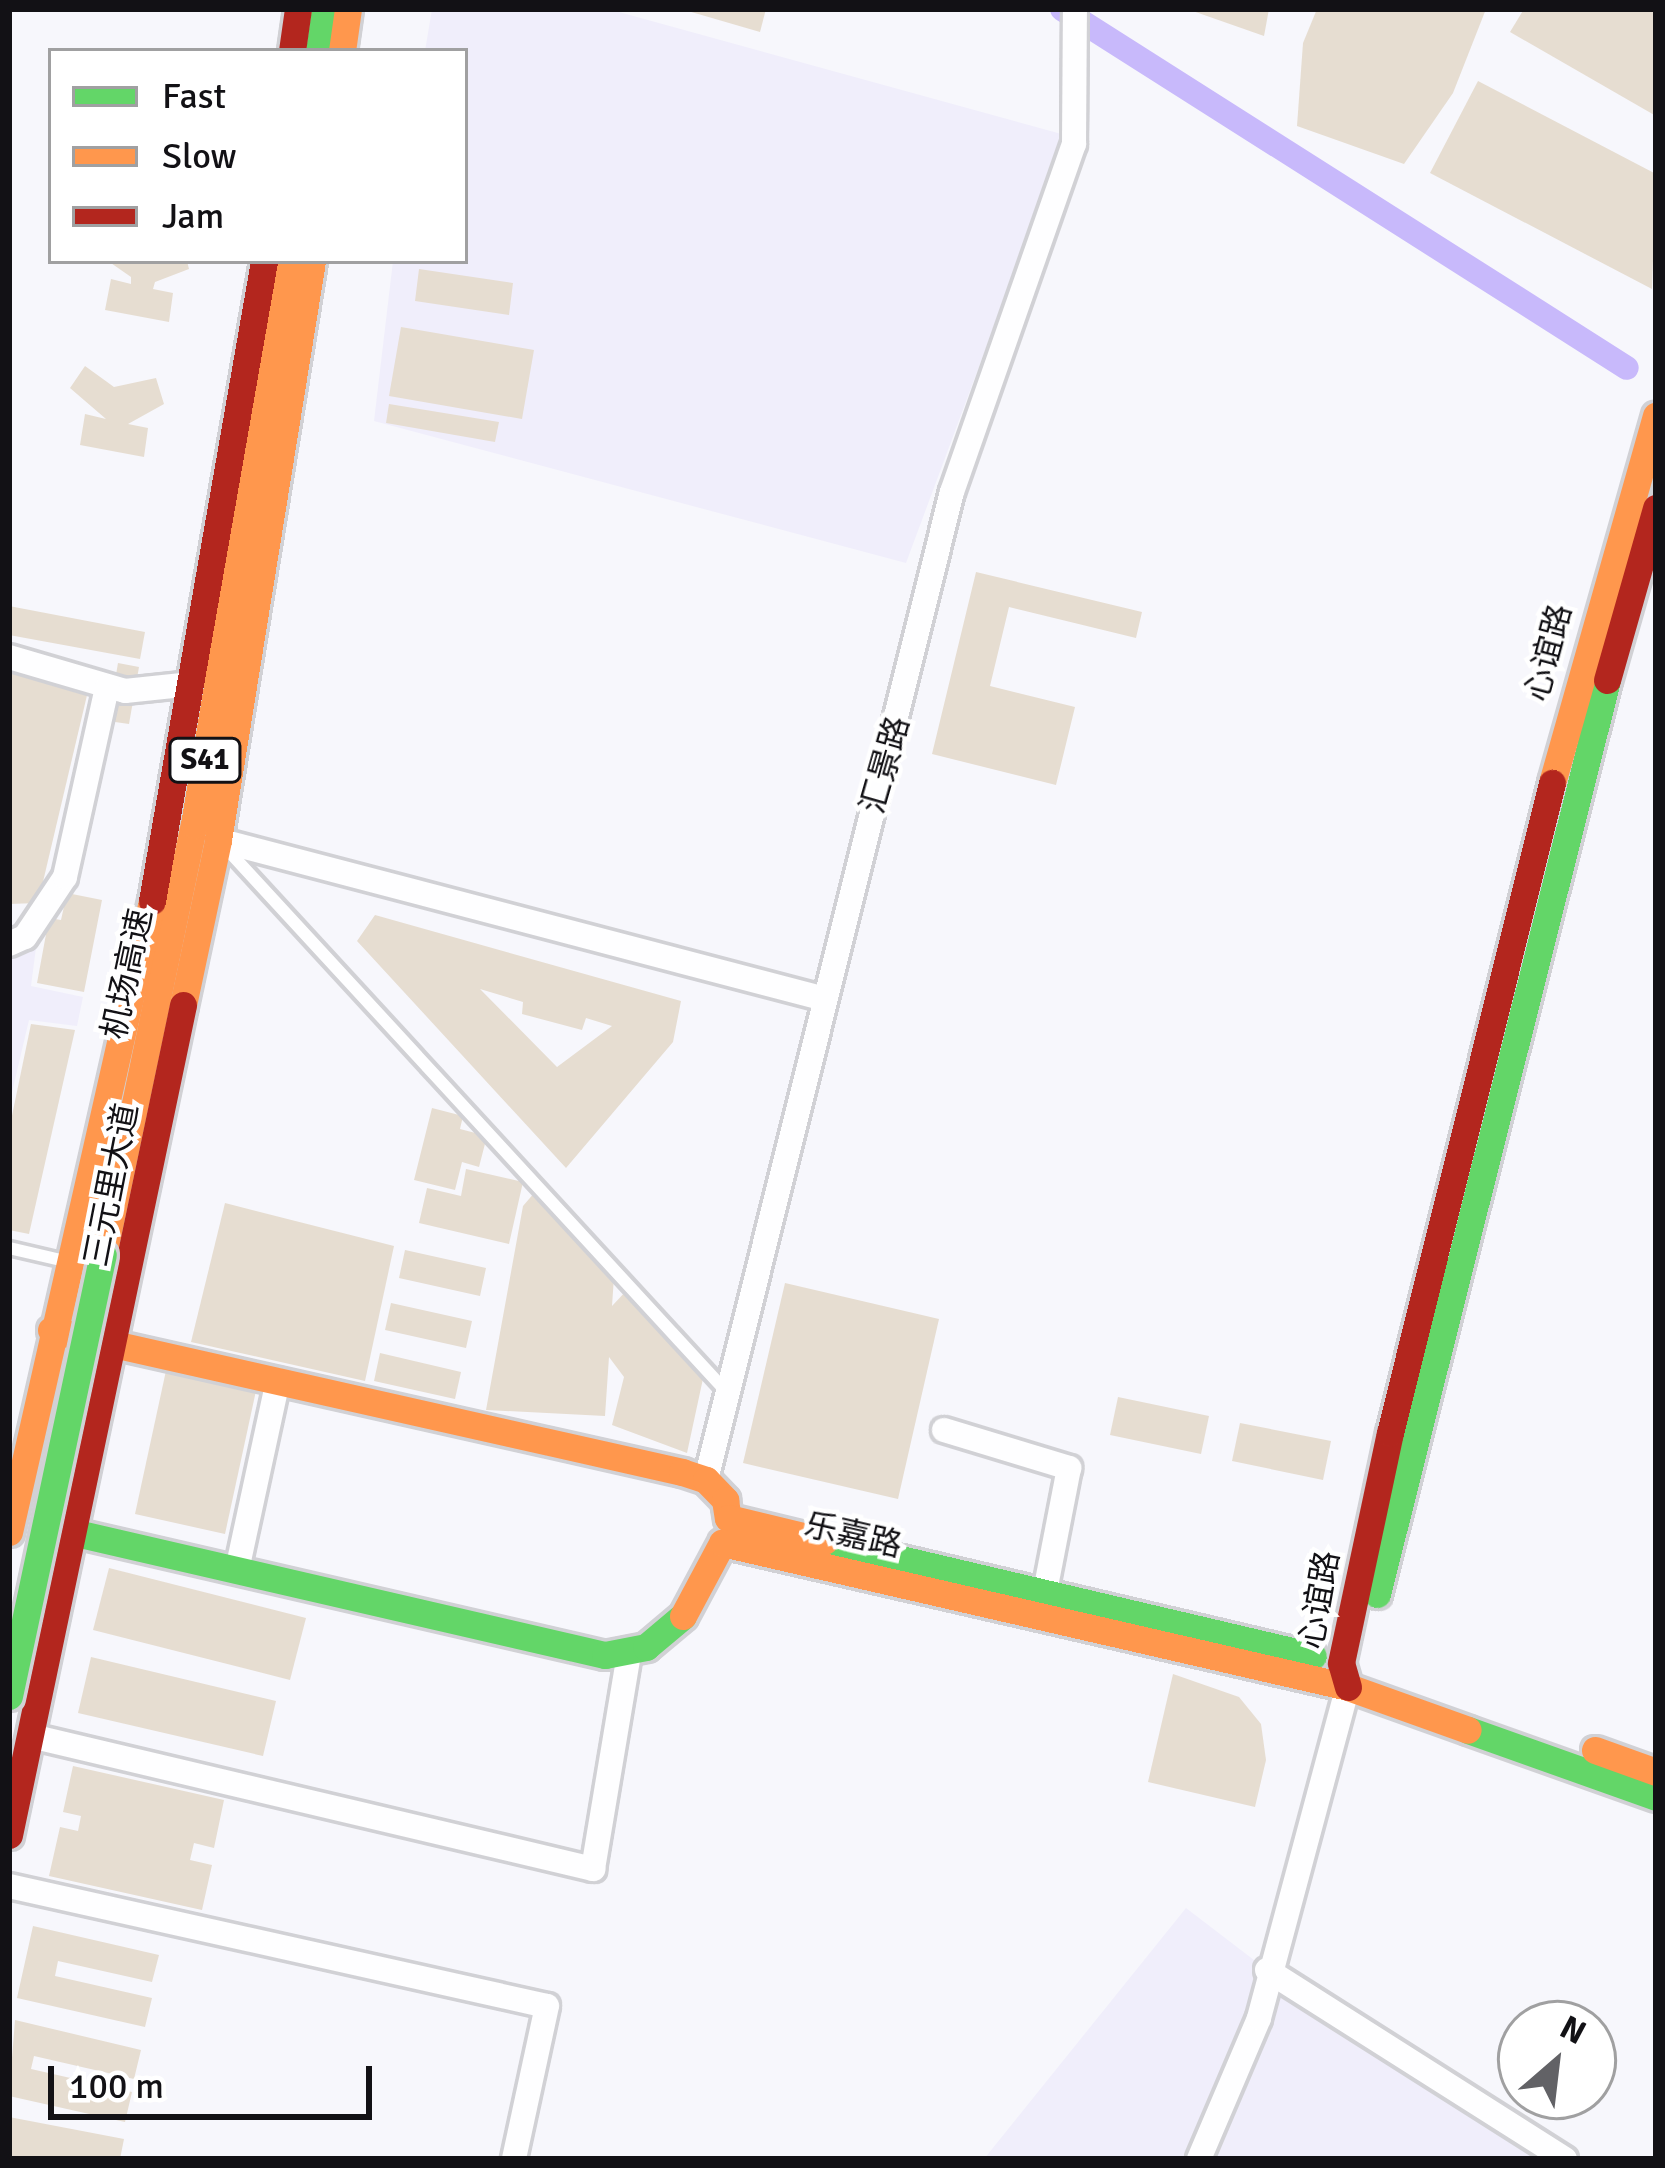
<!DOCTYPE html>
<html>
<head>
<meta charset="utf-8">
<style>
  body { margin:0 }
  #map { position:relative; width:1665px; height:2168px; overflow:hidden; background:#f7f7fc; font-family:Signika,"Noto Sans SC",sans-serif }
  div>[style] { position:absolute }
  .built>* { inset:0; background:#f0eefb }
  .canal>* { height:24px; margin:-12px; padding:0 12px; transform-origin:12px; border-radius:12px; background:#c8b9fb }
  .building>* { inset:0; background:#e6ddd1 }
  .roads { filter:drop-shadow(3px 0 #d1d1d5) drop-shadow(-3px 0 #d1d1d5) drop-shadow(0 3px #d1d1d5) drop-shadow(0 -3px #d1d1d5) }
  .lane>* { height:12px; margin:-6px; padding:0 6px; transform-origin:6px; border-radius:6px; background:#fefeff }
  .street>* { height:24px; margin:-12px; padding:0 12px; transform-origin:12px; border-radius:12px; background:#fefeff }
  .fast>* { height:27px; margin:-13.5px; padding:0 13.5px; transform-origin:13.5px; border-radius:13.5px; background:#63d668 }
  .slow>* { height:27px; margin:-13.5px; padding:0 13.5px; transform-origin:13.5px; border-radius:13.5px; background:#ff974d }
  .jam>* { height:27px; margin:-13.5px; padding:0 13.5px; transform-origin:13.5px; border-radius:13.5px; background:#b3261e }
  .bridges { filter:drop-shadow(3px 0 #d1d1d5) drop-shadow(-3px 0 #d1d1d5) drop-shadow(0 3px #d1d1d5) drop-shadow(0 -3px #d1d1d5) }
  .fast-bridge>* { height:27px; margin:-13.5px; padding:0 13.5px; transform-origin:13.5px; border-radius:13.5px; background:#63d668 }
  span { translate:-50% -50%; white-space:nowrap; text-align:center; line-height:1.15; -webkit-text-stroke:9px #fff; paint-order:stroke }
  .shield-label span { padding:3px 9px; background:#fff; border:3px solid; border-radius:9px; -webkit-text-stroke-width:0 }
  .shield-label { font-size:30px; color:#121115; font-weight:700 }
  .street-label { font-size:33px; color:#121115 }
  .frame { position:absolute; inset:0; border:12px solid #121115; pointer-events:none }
  .legend { position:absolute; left:48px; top:48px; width:420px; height:216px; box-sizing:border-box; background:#fff; border:3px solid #a0a0a1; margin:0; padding:15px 21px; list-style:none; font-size:36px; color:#121115 }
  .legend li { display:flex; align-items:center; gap:24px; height:60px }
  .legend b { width:60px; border:3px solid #a0a0a1 }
  .north { position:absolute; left:1497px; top:2000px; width:120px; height:120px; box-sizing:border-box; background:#fff; border:3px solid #a0a0a1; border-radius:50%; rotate:28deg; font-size:33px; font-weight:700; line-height:48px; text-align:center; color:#121115 }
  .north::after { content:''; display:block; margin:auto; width:42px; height:54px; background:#626266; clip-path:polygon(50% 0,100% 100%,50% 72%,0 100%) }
  .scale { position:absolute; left:48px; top:2066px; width:324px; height:54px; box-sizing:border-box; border:6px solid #121115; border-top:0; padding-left:15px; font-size:36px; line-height:42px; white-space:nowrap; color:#121115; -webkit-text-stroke:9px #fff; paint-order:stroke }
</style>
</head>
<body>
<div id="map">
  <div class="built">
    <i style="clip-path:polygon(432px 9px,608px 9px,1065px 135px,906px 563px,374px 421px,393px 261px,465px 261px,465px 51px,425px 51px)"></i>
    <i style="clip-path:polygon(37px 940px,31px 986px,83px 997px,77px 1026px,29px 1020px,9px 1105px,9px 952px)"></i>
    <i style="clip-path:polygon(1186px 1908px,1267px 1970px,1565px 2159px,984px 2159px)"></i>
  </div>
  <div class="canal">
    <i style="left:1062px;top:9px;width:669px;rotate:32.43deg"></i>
  </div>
  <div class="building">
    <i style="clip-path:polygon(681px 9px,766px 9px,760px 32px)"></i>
    <i style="clip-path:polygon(1187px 9px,1269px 9px,1264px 36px)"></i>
    <i style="clip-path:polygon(1317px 9px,1486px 9px,1453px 93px,1404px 164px,1297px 126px,1303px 43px)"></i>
    <i style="clip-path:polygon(1524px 9px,1656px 9px,1656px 116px,1510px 32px)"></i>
    <i style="clip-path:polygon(1478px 81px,1656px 174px,1652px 289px,1430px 173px)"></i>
    <i style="clip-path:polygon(108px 261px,187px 261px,189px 269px,155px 282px,153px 289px,173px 293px,169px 322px,105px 310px,111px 279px,131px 284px,131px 277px)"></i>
    <i style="clip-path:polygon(419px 269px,513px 283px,509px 315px,415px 301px)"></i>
    <i style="clip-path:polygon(401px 327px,534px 350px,522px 419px,389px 396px)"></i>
    <i style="clip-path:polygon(85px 366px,114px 387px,156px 378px,164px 404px,128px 424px,148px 428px,144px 457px,80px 445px,85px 414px,106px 419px,70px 388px)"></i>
    <i style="clip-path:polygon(389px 404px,499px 422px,495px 442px,386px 423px)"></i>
    <i style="clip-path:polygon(976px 572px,1142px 612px,1136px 638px,1009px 607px,990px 686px,1075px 707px,1056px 785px,932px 754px)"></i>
    <i style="clip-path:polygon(9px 606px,145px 632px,140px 659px,9px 635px)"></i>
    <i style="clip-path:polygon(118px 663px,139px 667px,129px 724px,108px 721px)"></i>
    <i style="clip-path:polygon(9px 664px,88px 691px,38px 903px,9px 904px)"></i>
    <i style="clip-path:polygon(67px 893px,102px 900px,84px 992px,37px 983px,49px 918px,61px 920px)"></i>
    <i style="clip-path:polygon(evenodd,375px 915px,681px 1001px,673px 1042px,566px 1168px,357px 941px,375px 915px,480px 989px,523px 1002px,522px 1014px,582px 1030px,586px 1018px,612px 1026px,557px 1067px,480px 989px)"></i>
    <i style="clip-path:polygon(31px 1024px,75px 1030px,29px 1234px,9px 1230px,9px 1130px)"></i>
    <i style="clip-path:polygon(432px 1108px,463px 1116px,460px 1129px,487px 1136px,479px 1167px,462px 1162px,455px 1190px,414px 1180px)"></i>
    <i style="clip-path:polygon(466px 1169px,523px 1182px,509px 1244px,419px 1223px,427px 1188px,461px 1196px)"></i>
    <i style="clip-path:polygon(535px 1192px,614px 1277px,612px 1306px,627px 1290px,704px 1374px,687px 1453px,612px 1425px,624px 1377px,609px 1357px,605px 1416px,486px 1410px,523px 1206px)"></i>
    <i style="clip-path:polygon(225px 1203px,394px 1246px,365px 1381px,191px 1342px)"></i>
    <i style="clip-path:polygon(405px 1250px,486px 1268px,480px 1296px,399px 1278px)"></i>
    <i style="clip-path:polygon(785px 1283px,939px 1319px,898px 1499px,743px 1463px)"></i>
    <i style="clip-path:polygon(391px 1303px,472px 1321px,466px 1348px,385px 1330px)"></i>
    <i style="clip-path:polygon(380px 1353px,461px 1372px,455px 1399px,374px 1381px)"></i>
    <i style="clip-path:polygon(167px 1366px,257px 1386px,225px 1534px,135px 1514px)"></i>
    <i style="clip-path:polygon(1118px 1397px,1209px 1416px,1201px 1454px,1110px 1435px)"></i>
    <i style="clip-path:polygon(1240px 1423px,1331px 1441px,1323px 1480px,1232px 1461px)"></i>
    <i style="clip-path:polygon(109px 1568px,306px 1618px,290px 1680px,93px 1630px)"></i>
    <i style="clip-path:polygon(91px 1657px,276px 1701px,263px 1756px,78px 1713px)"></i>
    <i style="clip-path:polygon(1173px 1674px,1239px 1697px,1261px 1724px,1266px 1760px,1255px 1807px,1148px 1782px)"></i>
    <i style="clip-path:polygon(73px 1766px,224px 1800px,214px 1848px,194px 1843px,190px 1860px,212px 1865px,202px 1910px,49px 1876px,60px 1827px,78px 1831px,81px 1816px,63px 1812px)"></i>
    <i style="clip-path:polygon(33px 1926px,159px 1955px,152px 1982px,58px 1961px,55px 1976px,152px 1998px,145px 2027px,17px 1998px)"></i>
    <i style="clip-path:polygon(15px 2020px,141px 2050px,134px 2079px,34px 2056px,31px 2069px,132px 2092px,125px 2122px,9px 2096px)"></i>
    <i style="clip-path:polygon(9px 2117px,124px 2139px,120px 2159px,9px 2159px)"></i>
  </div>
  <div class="roads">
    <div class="lane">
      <i style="left:223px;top:845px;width:738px;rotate:47.36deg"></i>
      <i style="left:9px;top:1248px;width:57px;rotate:13.1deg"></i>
    </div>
    <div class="street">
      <i style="left:9px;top:657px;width:121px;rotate:16.3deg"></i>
      <i style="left:125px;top:691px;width:67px;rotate:-6deg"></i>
      <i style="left:218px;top:840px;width:623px;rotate:14.68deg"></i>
      <i style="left:9px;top:944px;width:17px;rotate:-24deg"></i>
      <i style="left:25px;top:937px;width:72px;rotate:-56.3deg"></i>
      <i style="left:65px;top:877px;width:195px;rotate:-77.5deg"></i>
      <i style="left:944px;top:1430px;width:131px;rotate:16.9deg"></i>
      <i style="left:1069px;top:1468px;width:126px;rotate:101deg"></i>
      <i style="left:706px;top:1480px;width:1018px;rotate:-76.02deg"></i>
      <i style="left:952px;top:492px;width:369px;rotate:-70.7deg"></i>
      <i style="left:1074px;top:144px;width:135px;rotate:-89.6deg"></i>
      <i style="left:237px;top:1570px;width:194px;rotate:-77.8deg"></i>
      <i style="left:31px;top:1736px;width:578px;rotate:13.31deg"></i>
      <i style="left:593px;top:1869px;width:217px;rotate:-80.5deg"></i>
      <i style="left:9px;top:1886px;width:551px;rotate:12.57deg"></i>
      <i style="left:547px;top:2006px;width:157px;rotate:102.2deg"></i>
      <i style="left:1267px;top:1970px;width:353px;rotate:32.4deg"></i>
      <i style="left:1199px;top:2159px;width:153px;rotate:-66.9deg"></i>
      <i style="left:1259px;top:2018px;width:343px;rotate:-75deg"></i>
    </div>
    <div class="fast">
      <i style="left:319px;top:51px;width:42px;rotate:-81.9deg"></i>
      <i style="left:76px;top:1533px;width:543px;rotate:12.99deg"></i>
      <i style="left:605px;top:1655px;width:42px;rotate:-11deg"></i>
      <i style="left:646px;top:1647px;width:48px;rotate:-40deg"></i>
      <i style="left:824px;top:1541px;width:502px;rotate:13.23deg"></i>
      <i style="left:1377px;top:1594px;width:942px;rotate:-75.88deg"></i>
      <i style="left:1468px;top:1730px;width:200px;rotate:19.6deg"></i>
    </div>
    <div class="slow">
      <i style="left:342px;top:51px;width:42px;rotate:-81.9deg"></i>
      <i style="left:1552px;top:783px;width:382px;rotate:-74.2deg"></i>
      <i style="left:183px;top:1005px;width:169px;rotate:-78deg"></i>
      <i style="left:218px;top:840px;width:587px;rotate:-80.78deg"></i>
      <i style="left:103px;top:1255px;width:440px;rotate:-78.1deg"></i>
      <i style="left:194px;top:825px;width:572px;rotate:-80.54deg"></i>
      <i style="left:51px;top:1330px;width:647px;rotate:12.68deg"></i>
      <i style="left:682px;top:1472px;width:25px;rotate:18deg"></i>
      <i style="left:706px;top:1480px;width:28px;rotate:46deg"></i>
      <i style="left:725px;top:1500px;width:18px;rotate:81deg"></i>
      <i style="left:728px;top:1518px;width:99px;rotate:13.5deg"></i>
      <i style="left:9px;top:1532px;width:647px;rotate:-77.23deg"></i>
      <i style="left:683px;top:1616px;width:83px;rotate:-61.9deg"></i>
      <i style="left:722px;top:1543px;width:642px;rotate:12.95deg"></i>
      <i style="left:1348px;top:1687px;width:127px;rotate:19.7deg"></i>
      <i style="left:1595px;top:1750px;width:65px;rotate:19.8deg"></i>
    </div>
    <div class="jam">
      <i style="left:292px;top:51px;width:42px;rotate:-81.9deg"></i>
      <i style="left:1607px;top:680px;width:179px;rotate:-74.1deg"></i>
      <i style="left:152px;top:901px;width:650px;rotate:-80.07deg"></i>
      <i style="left:1348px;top:1687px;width:25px;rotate:-106deg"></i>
      <i style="left:1341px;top:1663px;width:235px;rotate:-78deg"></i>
      <i style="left:1390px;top:1433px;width:670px;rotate:-76.01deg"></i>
      <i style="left:9px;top:1835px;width:848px;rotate:-78.16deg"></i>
    </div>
  </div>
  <div class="bridges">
    <div class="fast-bridge">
      <i style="left:9px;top:1696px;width:451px;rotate:-78deg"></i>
    </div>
  </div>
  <div class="shield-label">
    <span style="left:205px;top:760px">S41</span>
  </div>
  <div class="street-label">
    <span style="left:1549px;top:653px;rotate:-75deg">心谊路</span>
    <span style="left:886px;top:765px;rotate:-74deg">汇景路</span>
    <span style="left:128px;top:974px;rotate:-78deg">机场高速</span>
    <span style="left:112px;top:1185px;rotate:-79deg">三元里大道</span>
    <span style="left:853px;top:1536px;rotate:13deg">乐嘉路</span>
    <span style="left:1320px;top:1600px;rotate:-80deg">心谊路</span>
  </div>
  <div class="frame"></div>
  <ul class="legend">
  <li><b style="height:15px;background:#63d668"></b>Fast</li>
  <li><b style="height:15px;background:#ff974d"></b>Slow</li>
  <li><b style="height:15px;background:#b3261e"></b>Jam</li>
  </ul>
  <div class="north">N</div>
  <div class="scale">100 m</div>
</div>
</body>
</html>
